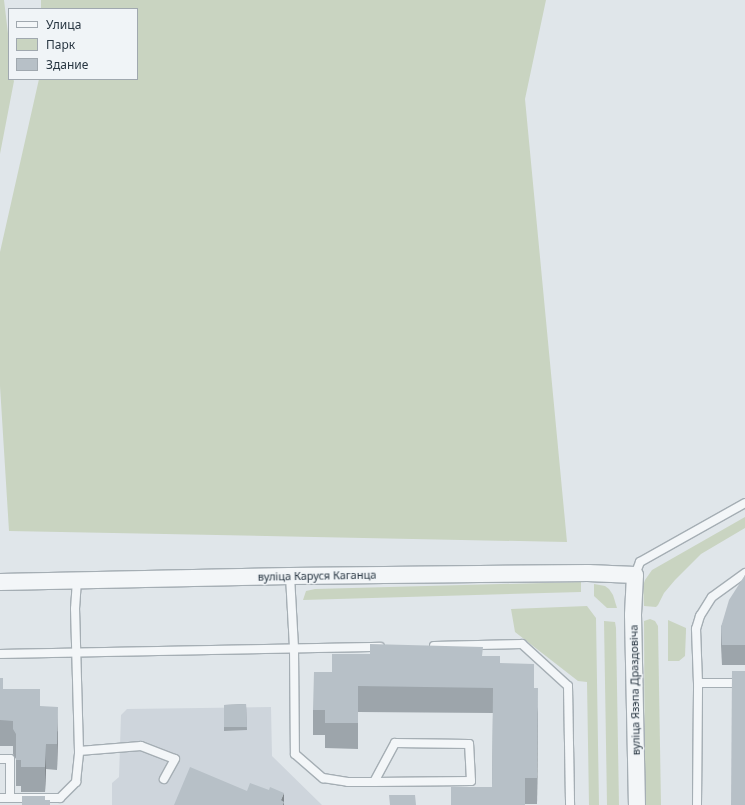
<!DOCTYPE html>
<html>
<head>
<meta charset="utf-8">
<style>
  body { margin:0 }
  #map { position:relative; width:745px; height:805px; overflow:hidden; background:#e0e6ea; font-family:"Noto Sans",sans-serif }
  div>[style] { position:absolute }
  .built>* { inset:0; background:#ced5dc }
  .green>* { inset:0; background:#c9d4c1 }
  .roads { filter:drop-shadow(1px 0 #a5aeb4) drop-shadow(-1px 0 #a5aeb4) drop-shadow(0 1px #a5aeb4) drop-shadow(0 -1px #a5aeb4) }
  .service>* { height:8px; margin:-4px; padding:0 4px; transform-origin:4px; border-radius:4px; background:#f3f6f8 }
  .minor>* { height:16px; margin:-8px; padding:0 8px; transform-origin:8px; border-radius:8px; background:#f3f6f8 }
  .wall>* { inset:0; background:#9da5ab }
  .shaded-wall>* { inset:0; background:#80868b }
  .building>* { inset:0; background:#b7c0c7 }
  span { translate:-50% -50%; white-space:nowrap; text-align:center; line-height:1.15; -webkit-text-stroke:3px #f0f4f7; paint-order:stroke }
  .street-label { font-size:11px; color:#283642 }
  .legend { position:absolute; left:8px; top:8px; width:130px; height:72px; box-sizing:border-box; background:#f0f4f7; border:1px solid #a0a8af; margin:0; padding:5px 7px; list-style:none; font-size:12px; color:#283642 }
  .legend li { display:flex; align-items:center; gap:8px; height:20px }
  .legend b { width:20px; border:1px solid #a0a8af }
</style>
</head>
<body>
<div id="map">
  <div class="built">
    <i style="clip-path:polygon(271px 707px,272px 756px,322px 805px,112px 805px,112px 783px,119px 777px,121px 715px,127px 709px)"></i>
  </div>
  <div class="green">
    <i style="clip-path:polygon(0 0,4px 0,9px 42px,9px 79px,13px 79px,14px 81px,0 154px)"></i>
    <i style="clip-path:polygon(41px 0,546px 0,525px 99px,567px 542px,9px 531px,0 386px,0 252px,39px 79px,137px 79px,137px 9px,41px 9px)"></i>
    <i style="clip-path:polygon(745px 517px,745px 528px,701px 554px,675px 580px,664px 593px,658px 605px,656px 607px,644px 606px,643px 586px,645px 580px,652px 570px)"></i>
    <i style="clip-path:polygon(581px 582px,581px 592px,303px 600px,306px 591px,315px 589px)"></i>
    <i style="clip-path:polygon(594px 584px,605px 586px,609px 589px,613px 595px,617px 608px,607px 608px,594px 596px)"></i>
    <i style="clip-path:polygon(587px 606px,596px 618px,599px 805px,589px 805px,587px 682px,578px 681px,515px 632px,511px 609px)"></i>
    <i style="clip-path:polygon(650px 619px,655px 621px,658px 626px,661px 805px,645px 805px,644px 621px)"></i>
    <i style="clip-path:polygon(668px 620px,686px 628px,686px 631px,685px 656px,679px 661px,668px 661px)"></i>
    <i style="clip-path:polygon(604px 621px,615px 622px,616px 628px,619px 805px,607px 805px)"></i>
  </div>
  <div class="roads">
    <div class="service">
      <i style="left:635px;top:575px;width:14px;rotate:-69deg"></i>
      <i style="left:640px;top:562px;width:120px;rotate:-29.3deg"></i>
      <i style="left:290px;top:576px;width:72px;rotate:86.8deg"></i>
      <i style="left:294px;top:648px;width:106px;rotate:89.5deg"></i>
      <i style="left:295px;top:754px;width:37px;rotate:41deg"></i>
      <i style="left:323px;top:778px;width:25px;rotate:9deg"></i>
      <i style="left:348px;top:782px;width:26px"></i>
      <i style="left:374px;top:782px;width:97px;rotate:-0.6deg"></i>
      <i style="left:471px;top:781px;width:37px;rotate:-93deg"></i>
      <i style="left:469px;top:744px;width:74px;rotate:-179.2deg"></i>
      <i style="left:395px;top:743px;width:44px;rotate:118.3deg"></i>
      <i style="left:434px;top:646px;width:88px;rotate:-1.3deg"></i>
      <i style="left:522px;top:644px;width:62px;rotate:42.4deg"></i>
      <i style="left:568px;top:686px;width:119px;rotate:89deg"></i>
      <i style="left:0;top:654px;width:380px;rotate:-1.1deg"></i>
      <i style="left:698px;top:683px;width:47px"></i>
      <i style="left:79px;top:751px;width:62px;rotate:-4.6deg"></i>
      <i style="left:141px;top:746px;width:36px;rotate:21deg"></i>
      <i style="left:175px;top:759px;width:23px;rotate:119deg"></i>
      <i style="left:0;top:759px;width:10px"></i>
      <i style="left:10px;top:759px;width:39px;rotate:90deg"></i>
      <i style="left:0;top:798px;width:60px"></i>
      <i style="left:60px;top:798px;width:23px;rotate:-45deg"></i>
      <i style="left:76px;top:782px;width:31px;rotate:-84deg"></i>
      <i style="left:79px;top:751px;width:142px;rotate:-91.6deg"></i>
      <i style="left:75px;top:609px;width:28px;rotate:-86deg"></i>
      <i style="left:697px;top:805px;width:122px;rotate:-89.5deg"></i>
      <i style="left:698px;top:683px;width:54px;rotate:-92.1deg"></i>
      <i style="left:696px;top:629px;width:14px;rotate:-73deg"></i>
      <i style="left:700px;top:616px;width:22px;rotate:-58deg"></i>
      <i style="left:712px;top:597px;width:41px;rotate:-36deg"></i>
    </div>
    <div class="minor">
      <i style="left:0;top:582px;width:290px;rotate:-1.2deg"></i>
      <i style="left:290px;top:576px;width:298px;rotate:-0.6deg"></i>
      <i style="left:588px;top:573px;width:47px;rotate:2.4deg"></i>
      <i style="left:635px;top:575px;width:40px;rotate:92.9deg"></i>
      <i style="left:633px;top:615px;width:190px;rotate:88.8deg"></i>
    </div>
  </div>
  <div class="wall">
    <i style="clip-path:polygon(745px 575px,745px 665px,722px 665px,721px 646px,721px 627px)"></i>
    <i style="clip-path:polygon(483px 656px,500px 663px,534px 688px,538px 713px,537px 804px,525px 804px,492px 787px,493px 713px,358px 712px,358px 749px,325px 748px,325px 735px,313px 735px,313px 710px,332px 672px)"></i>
    <i style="clip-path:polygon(0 678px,3px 689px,40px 706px,58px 732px,57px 770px,46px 769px,45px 792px,21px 792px,21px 786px,16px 786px,16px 759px,13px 754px,13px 746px,0 746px)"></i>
    <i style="clip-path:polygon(246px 704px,247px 730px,224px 731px,224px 705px)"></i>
  </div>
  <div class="shaded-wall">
    <i style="clip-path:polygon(538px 688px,538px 713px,537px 804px,537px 778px)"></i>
    <i style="clip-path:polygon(58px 707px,58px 732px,57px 770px,57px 744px)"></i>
    <i style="clip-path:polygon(46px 744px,46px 769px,45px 792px,45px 767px)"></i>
    <i style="clip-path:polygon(284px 793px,284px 805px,281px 805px,281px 800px)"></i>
  </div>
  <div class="building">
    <i style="clip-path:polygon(745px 575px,745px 645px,722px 645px,721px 627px,729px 600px)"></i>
    <i style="clip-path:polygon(370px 644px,483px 647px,482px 656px,500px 656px,500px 663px,534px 664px,534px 688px,538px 688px,537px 778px,525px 778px,525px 805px,451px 805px,451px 787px,492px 787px,493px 688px,358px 686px,358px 723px,325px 723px,325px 710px,313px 710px,314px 672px,332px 672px,332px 654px,370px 654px)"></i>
    <i style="clip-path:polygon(732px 671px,745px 671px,745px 805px,731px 805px)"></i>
    <i style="clip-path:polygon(0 678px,3px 678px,3px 689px,40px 689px,40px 706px,58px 707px,57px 744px,46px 744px,45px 767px,21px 767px,21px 760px,16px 760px,16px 734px,13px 729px,13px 721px,0 720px)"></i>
    <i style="clip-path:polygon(246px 704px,247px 727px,224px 727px,224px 705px)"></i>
    <i style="clip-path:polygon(190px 767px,247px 791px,250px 783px,269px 790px,270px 787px,284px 793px,281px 800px,284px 802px,283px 805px,174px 805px)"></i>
    <i style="clip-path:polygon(389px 795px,415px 795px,416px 805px,390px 805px)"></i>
    <i style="clip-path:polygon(22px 796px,45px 796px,45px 800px,50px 800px,50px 805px,22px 805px)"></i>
  </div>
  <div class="street-label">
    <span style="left:317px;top:576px;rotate:-1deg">вуліца Каруся Каганца</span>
    <span style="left:635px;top:690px;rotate:-91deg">вуліца Язэпа Драздовіча</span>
  </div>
  <ul class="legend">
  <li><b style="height:5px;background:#f3f6f8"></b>Улица</li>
  <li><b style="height:11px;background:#c9d4c1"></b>Парк</li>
  <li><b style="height:11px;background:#b7c0c7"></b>Здание</li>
  </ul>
</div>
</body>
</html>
